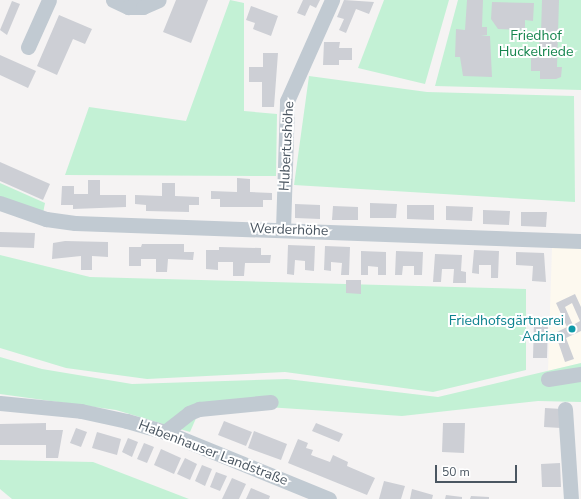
<!DOCTYPE html>
<html>
<head>
<meta charset="utf-8">
<style>
  body { margin:0 }
  #map { position:relative; width:581px; height:499px; overflow:hidden; background:#f5f3f3; font-family:"Nunito Sans",sans-serif }
  div>[style] { position:absolute }
  .commercial>* { inset:0; background:#fdf9ef }
  .green>* { inset:0; background:#c3f1d5 }
  .building>* { inset:0; background:#cdcfd5 }
  .minor>* { height:15px; margin:-7.5px; padding:0 7.5px; transform-origin:7.5px; border-radius:7.5px; background:#c1cad2 }
  .dots>* { width:11px; height:11px; translate:-50% -50%; box-sizing:border-box; border:2px solid #fff; border-radius:50% }
  span { translate:-50% -50%; white-space:nowrap; text-align:center; line-height:1.15; -webkit-text-stroke:4px #fff; paint-order:stroke }
  .park-label { font-size:14px; color:#17864f }
  .street-label { font-size:14px; color:#4a5661 }
  .culture-label { font-size:14px; color:#0d838f }
  .right { translate:-100% -50%; text-align:right }
  .scale { position:absolute; left:435px; top:465px; width:82px; height:18px; box-sizing:border-box; border:2px solid #4a5661; border-top:0; padding-left:5px; font-size:12px; line-height:14px; white-space:nowrap; color:#4a5661; -webkit-text-stroke:3px #fff; paint-order:stroke }
</style>
</head>
<body>
<div id="map">
  <div class="commercial">
    <i style="clip-path:polygon(552px 248px,581px 248px,581px 363px,548px 371px)"></i>
  </div>
  <div class="green">
    <i style="clip-path:polygon(230px 0,244px 3px,244px 111px,277px 114px,276px 176px,65px 175px,89px 107px,186px 121px)"></i>
    <i style="clip-path:polygon(384px 0,449px 0,425px 84px,358px 68px)"></i>
    <i style="clip-path:polygon(458px 0,581px 0,581px 90px,435px 86px)"></i>
    <i style="clip-path:polygon(309px 76px,427px 92px,574px 96px,575px 202px,294px 185px)"></i>
    <i style="clip-path:polygon(0 183px,45px 203px,43px 213px,0 198px)"></i>
    <i style="clip-path:polygon(0 255px,90px 277px,526px 289px,526px 370px,433px 392px,285px 372px,147px 379px,66px 368px,0 348px)"></i>
    <i style="clip-path:polygon(0 357px,42px 369px,132px 384px,287px 379px,438px 397px,581px 363px,581px 402px,538px 401px,402px 416px,267px 407px,197px 416px,190px 432px,116px 410px,0 394px)"></i>
    <i style="clip-path:polygon(0 460px,93px 462px,189px 499px,12px 499px,0 489px)"></i>
  </div>
  <div class="building">
    <i style="clip-path:polygon(176px 0,208px 0,191px 43px,163px 32px)"></i>
    <i style="clip-path:polygon(303px 0,320px 0,316px 8px,310px 5px,305px 16px,297px 13px)"></i>
    <i style="clip-path:polygon(344px 0,374px 2px,369px 14px,356px 9px,346px 33px,339px 30px,344px 19px,337px 17px)"></i>
    <i style="clip-path:polygon(467px 0,483px 0,482px 27px,487px 27px,487px 35px,481px 36px,490px 36px,492px 77px,463px 76px,460px 57px,455px 57px,456px 29px,465px 30px)"></i>
    <i style="clip-path:polygon(542px 0,559px 0,557px 67px,562px 67px,561px 77px,556px 79px,540px 79px,540px 71px,531px 71px,531px 48px,541px 48px,536px 33px,541px 33px)"></i>
    <i style="clip-path:polygon(12px 1px,20px 4px,7px 35px,0 30px)"></i>
    <i style="clip-path:polygon(492px 2px,534px 3px,533px 21px,525px 20px,525px 30px,498px 29px,491px 19px)"></i>
    <i style="clip-path:polygon(251px 6px,278px 16px,271px 36px,253px 29px,255px 23px,246px 20px)"></i>
    <i style="clip-path:polygon(59px 15px,92px 29px,85px 44px,73px 39px,57px 75px,37px 66px)"></i>
    <i style="clip-path:polygon(324px 42px,340px 42px,339px 48px,352px 48px,352px 60px,339px 60px,339px 65px,323px 65px)"></i>
    <i style="clip-path:polygon(263px 53px,278px 53px,274px 107px,262px 107px,262px 82px,249px 82px,249px 67px,263px 67px)"></i>
    <i style="clip-path:polygon(0 55px,36px 71px,28px 88px,0 75px)"></i>
    <i style="clip-path:polygon(0 162px,50px 184px,43px 200px,0 181px)"></i>
    <i style="clip-path:polygon(237px 178px,250px 179px,250px 192px,272px 193px,272px 200px,263px 200px,263px 207px,220px 207px,220px 199px,211px 199px,211px 191px,237px 192px)"></i>
    <i style="clip-path:polygon(88px 180px,100px 180px,100px 195px,126px 195px,126px 207px,73px 209px,73px 205px,61px 205px,62px 186px,74px 186px,74px 194px,88px 194px)"></i>
    <i style="clip-path:polygon(162px 183px,175px 183px,175px 196px,199px 197px,199px 205px,189px 205px,189px 212px,146px 211px,146px 205px,135px 204px,135px 195px,162px 196px)"></i>
    <i style="clip-path:polygon(370px 203px,397px 204px,396px 218px,370px 218px)"></i>
    <i style="clip-path:polygon(295px 204px,320px 205px,320px 219px,295px 218px)"></i>
    <i style="clip-path:polygon(407px 205px,434px 205px,434px 220px,407px 219px)"></i>
    <i style="clip-path:polygon(333px 206px,358px 207px,358px 220px,332px 220px)"></i>
    <i style="clip-path:polygon(446px 206px,473px 207px,472px 221px,446px 220px)"></i>
    <i style="clip-path:polygon(483px 210px,510px 211px,509px 225px,483px 224px)"></i>
    <i style="clip-path:polygon(521px 212px,547px 212px,546px 227px,521px 226px)"></i>
    <i style="clip-path:polygon(0 232px,35px 233px,34px 248px,0 247px)"></i>
    <i style="clip-path:polygon(65px 241px,108px 242px,108px 257px,92px 256px,92px 270px,81px 270px,81px 256px,52px 259px,53px 243px)"></i>
    <i style="clip-path:polygon(142px 244px,184px 244px,184px 252px,194px 252px,193px 260px,168px 259px,167px 272px,156px 272px,156px 259px,141px 259px,141px 266px,129px 266px,129px 247px,141px 247px)"></i>
    <i style="clip-path:polygon(288px 245px,315px 246px,314px 271px,305px 270px,305px 261px,295px 260px,294px 275px,287px 274px)"></i>
    <i style="clip-path:polygon(325px 246px,350px 247px,349px 275px,341px 275px,342px 263px,331px 262px,331px 271px,324px 270px)"></i>
    <i style="clip-path:polygon(219px 247px,261px 248px,261px 255px,271px 255px,270px 263px,245px 263px,244px 276px,233px 276px,233px 262px,218px 262px,218px 270px,206px 269px,206px 250px,219px 250px)"></i>
    <i style="clip-path:polygon(474px 250px,499px 251px,498px 278px,491px 278px,491px 265px,479px 265px,479px 274px,472px 273px)"></i>
    <i style="clip-path:polygon(361px 251px,386px 252px,386px 275px,378px 275px,378px 267px,368px 266px,368px 275px,361px 275px)"></i>
    <i style="clip-path:polygon(396px 251px,423px 252px,422px 275px,414px 275px,414px 266px,403px 266px,402px 275px,395px 275px)"></i>
    <i style="clip-path:polygon(516px 252px,544px 253px,546px 282px,532px 281px,533px 266px,516px 265px)"></i>
    <i style="clip-path:polygon(435px 254px,462px 255px,461px 271px,466px 272px,466px 283px,453px 283px,454px 269px,442px 269px,441px 282px,433px 282px)"></i>
    <i style="clip-path:polygon(346px 280px,361px 280px,361px 294px,346px 293px)"></i>
    <i style="clip-path:polygon(evenodd,575px 294px,581px 307px,581px 331px,566px 338px,574px 359px,565px 362px,555px 333px,567px 327px,556px 303px,575px 294px,572px 303px,580px 321px,573px 325px,565px 307px,572px 303px)"></i>
    <i style="clip-path:polygon(534px 322px,548px 323px,547px 358px,533px 358px)"></i>
    <i style="clip-path:polygon(545px 408px,562px 409px,561px 428px,544px 427px)"></i>
    <i style="clip-path:polygon(224px 421px,252px 432px,246px 446px,218px 435px)"></i>
    <i style="clip-path:polygon(46px 423px,46px 430px,63px 430px,58px 458px,46px 458px,46px 445px,0 445px,0 424px)"></i>
    <i style="clip-path:polygon(316px 423px,343px 434px,339px 442px,312px 431px)"></i>
    <i style="clip-path:polygon(443px 423px,465px 423px,464px 453px,442px 452px)"></i>
    <i style="clip-path:polygon(76px 428px,87px 432px,81px 447px,70px 443px)"></i>
    <i style="clip-path:polygon(254px 431px,287px 444px,281px 460px,248px 448px)"></i>
    <i style="clip-path:polygon(97px 432px,121px 439px,117px 455px,92px 448px)"></i>
    <i style="clip-path:polygon(128px 438px,138px 442px,132px 457px,122px 452px)"></i>
    <i style="clip-path:polygon(298px 439px,308px 443px,306px 448px,313px 450px,311px 455px,330px 462px,333px 455px,348px 462px,347px 466px,375px 478px,367px 495px,288px 463px)"></i>
    <i style="clip-path:polygon(144px 443px,154px 447px,147px 463px,137px 459px)"></i>
    <i style="clip-path:polygon(161px 449px,181px 458px,174px 474px,154px 465px)"></i>
    <i style="clip-path:polygon(185px 458px,197px 464px,190px 480px,177px 474px)"></i>
    <i style="clip-path:polygon(560px 463px,561px 487px,542px 487px,541px 464px)"></i>
    <i style="clip-path:polygon(202px 465px,212px 469px,205px 486px,195px 481px)"></i>
    <i style="clip-path:polygon(216px 472px,227px 476px,220px 491px,210px 487px)"></i>
    <i style="clip-path:polygon(232px 478px,246px 484px,239px 499px,222px 499px)"></i>
    <i style="clip-path:polygon(384px 481px,405px 486px,401px 499px,379px 499px)"></i>
    <i style="clip-path:polygon(251px 488px,270px 496px,269px 499px,246px 499px)"></i>
    <i style="clip-path:polygon(412px 489px,433px 495px,432px 499px,410px 499px)"></i>
    <i style="clip-path:polygon(446px 495px,462px 497px,462px 499px,445px 499px)"></i>
    <i style="clip-path:polygon(471px 496px,489px 497px,489px 499px,470px 499px)"></i>
  </div>
  <div class="minor">
    <i style="left:113px;top:0;width:17px;rotate:25deg"></i>
    <i style="left:128px;top:7px;width:15px"></i>
    <i style="left:143px;top:7px;width:17px;rotate:-24deg"></i>
    <i style="left:28px;top:47px;width:51px;rotate:-65.9deg"></i>
    <i style="left:0;top:203px;width:49px;rotate:19.2deg"></i>
    <i style="left:46px;top:219px;width:29px;rotate:8deg"></i>
    <i style="left:75px;top:223px;width:506px;rotate:2.04deg"></i>
    <i style="left:283px;top:230px;width:129px;rotate:-88.2deg"></i>
    <i style="left:287px;top:101px;width:111px;rotate:-66deg"></i>
    <i style="left:548px;top:379px;width:33px;rotate:-9deg"></i>
    <i style="left:0;top:403px;width:81px;rotate:5.6deg"></i>
    <i style="left:81px;top:411px;width:47px;rotate:12.3deg"></i>
    <i style="left:127px;top:421px;width:40px;rotate:16deg"></i>
    <i style="left:165px;top:432px;width:177px;rotate:22.2deg"></i>
    <i style="left:565px;top:409px;width:90px;rotate:86.2deg"></i>
    <i style="left:165px;top:432px;width:31px;rotate:-38deg"></i>
    <i style="left:189px;top:413px;width:11px;rotate:-22deg"></i>
    <i style="left:199px;top:409px;width:72px;rotate:-5.6deg"></i>
  </div>
  <div class="dots">
    <i style="left:572px;top:329px;background:#0f9aa8"></i>
  </div>
  <div class="park-label">
    <span style="left:536px;top:44px">Friedhof<br>Huckelriede</span>
  </div>
  <div class="street-label">
    <span style="left:287px;top:146px;rotate:-87deg">Hubertushöhe</span>
    <span style="left:289px;top:230px;rotate:2deg">Werderhöhe</span>
    <span style="left:213px;top:453px;rotate:21deg">Habenhauser Landstraße</span>
  </div>
  <div class="culture-label">
    <span class="right" style="left:564px;top:329px">Friedhofsgärtnerei<br>Adrian</span>
  </div>
  <div class="scale">50 m</div>
</div>
</body>
</html>
